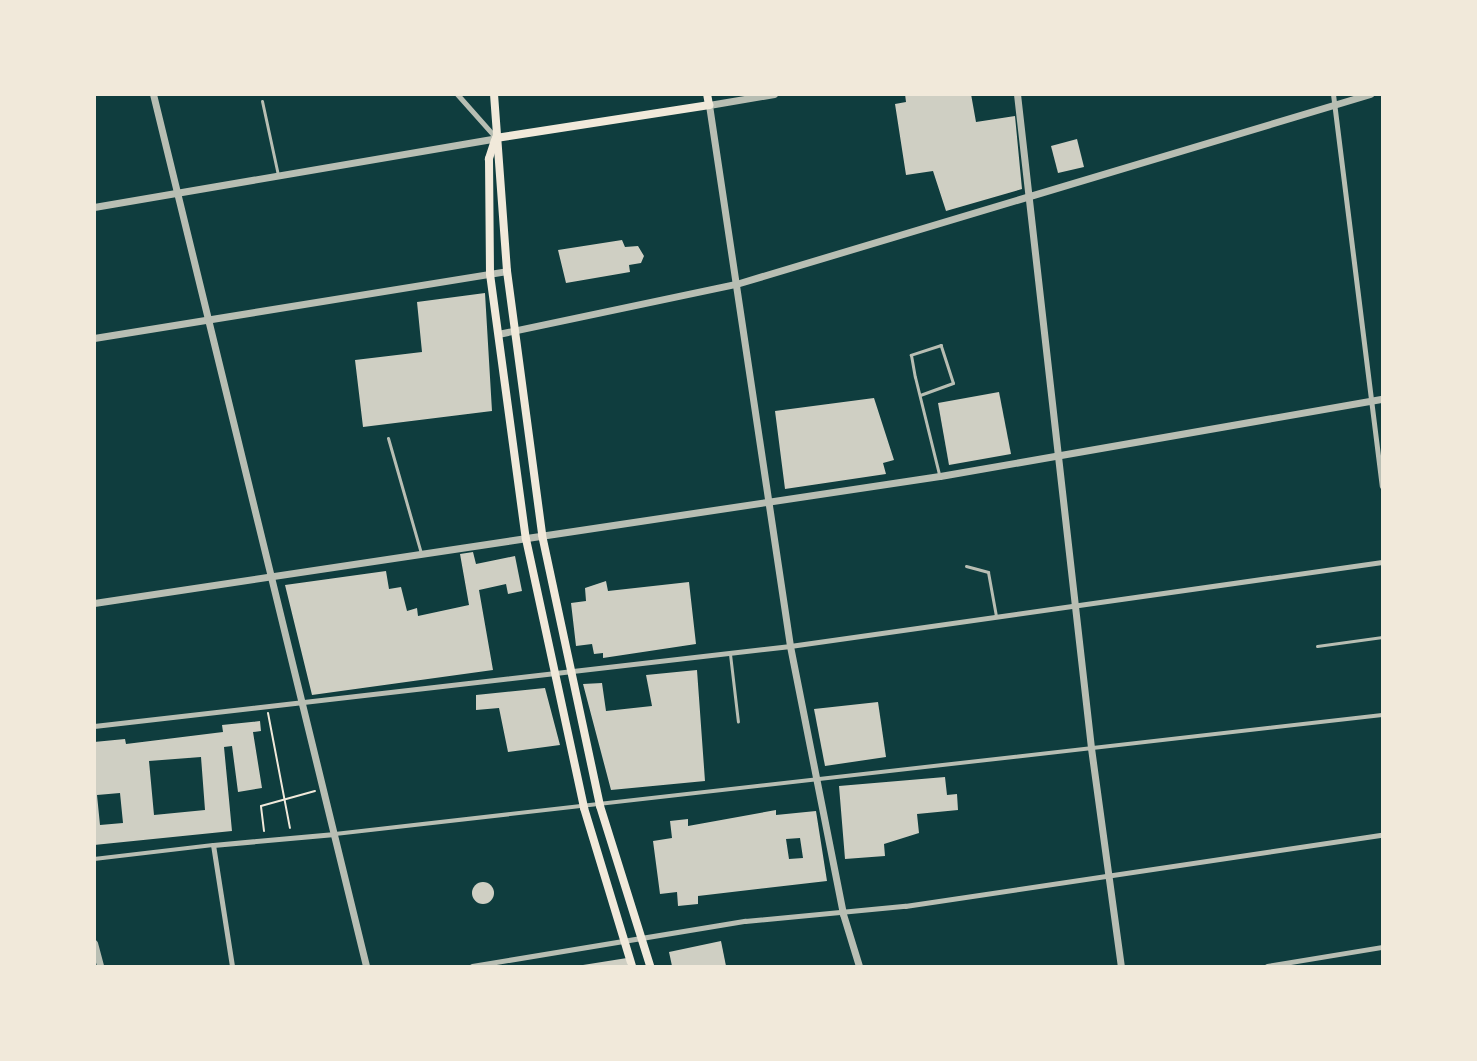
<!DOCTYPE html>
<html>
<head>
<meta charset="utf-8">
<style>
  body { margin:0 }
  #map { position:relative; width:1477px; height:1061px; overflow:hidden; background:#0f3d3e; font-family:"Fira Sans",sans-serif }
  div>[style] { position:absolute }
  .building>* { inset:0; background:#cfcfc3 }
  .round { border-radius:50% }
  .path>* { height:2px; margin:-1px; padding:0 1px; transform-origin:1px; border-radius:1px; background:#f1e9da }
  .service>* { height:3px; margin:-1.5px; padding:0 1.5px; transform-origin:1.5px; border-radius:1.5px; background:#b8beb3 }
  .pedestrian>* { height:4px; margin:-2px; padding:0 2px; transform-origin:2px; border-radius:2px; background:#b8beb3 }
  .minor>* { height:5px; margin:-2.5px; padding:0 2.5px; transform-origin:2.5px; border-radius:2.5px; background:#b8beb3 }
  .tertiary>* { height:7px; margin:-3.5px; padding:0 3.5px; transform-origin:3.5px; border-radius:3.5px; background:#b8beb3 }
  .secondary>* { height:8px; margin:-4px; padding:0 4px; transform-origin:4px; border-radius:4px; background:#f1e9da }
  span { translate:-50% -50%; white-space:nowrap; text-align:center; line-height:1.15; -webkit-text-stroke:5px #f1e9da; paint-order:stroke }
  .frame { position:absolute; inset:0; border:96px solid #f1e9da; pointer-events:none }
</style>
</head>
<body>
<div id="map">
  <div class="building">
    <i style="clip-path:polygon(905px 94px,971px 94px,976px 122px,1015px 116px,1022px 189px,946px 211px,933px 171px,906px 175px,895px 104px,906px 102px)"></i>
    <i style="clip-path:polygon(1077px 139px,1084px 167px,1058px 173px,1051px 146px)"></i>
    <i style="clip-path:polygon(622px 240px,625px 247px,638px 246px,644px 256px,641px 263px,629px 265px,630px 272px,566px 283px,558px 250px)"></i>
    <i style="clip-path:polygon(485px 293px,492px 411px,363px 427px,355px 360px,422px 352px,417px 302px)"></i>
    <i style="clip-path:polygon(999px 392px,1011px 454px,949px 465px,938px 403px)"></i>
    <i style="clip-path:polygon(874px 398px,894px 460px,883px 463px,886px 474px,785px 489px,775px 411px)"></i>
    <i style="clip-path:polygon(473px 552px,476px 564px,515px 556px,522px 591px,508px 594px,506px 584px,479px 590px,493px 670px,312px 695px,285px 585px,386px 571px,389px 589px,401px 587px,407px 611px,417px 608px,418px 616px,469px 605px,460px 554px)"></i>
    <i style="clip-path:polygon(606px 581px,608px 591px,689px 582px,696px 644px,603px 658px,603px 653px,594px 654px,592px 644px,576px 646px,571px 603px,586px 601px,585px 588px)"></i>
    <i style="clip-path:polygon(697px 670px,705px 781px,611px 790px,583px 684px,602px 683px,606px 711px,652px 706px,646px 675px)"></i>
    <i style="clip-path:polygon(545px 688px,560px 745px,508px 752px,499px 708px,476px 710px,476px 695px)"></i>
    <i style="clip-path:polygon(878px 702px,886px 757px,825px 766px,814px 709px)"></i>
    <i style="clip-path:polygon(evenodd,260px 721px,261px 731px,253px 732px,262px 788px,238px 792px,232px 746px,224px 747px,232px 831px,94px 845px,94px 742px,125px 739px,126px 744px,223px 732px,222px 725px,260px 721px,201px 757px,205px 810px,154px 815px,149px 761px,201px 757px,260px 721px,120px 793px,123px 823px,100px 825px,97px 795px,120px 793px)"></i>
    <i style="clip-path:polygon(945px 777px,947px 795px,957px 794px,958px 810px,917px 814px,919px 833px,884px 844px,885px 856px,845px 859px,839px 786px)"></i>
    <i style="clip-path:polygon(evenodd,776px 810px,776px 815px,816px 811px,827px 881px,698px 896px,698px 904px,678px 906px,677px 892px,660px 894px,653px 841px,672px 838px,670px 821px,688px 819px,688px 826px,776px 810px,800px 838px,803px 858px,789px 859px,786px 839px,800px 838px)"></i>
    <i class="round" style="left:472px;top:882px;width:22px;height:22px"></i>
    <i style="clip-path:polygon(721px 941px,726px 966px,672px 966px,669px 952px)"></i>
    <i style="clip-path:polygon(627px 958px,628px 966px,583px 966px,583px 965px)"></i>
  </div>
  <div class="path">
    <i style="left:268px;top:713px;width:117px;rotate:79.2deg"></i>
    <i style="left:264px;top:831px;width:25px;rotate:-97deg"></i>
    <i style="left:261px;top:806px;width:56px;rotate:-15.5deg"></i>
  </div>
  <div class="service">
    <i style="left:262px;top:101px;width:76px;rotate:77.8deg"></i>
    <i style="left:920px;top:395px;width:35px;rotate:-20deg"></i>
    <i style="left:953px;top:383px;width:40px;rotate:-108deg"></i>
    <i style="left:941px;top:345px;width:32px;rotate:162deg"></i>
    <i style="left:911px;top:355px;width:22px;rotate:80deg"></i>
    <i style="left:915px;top:377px;width:100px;rotate:76.1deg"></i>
    <i style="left:388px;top:438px;width:120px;rotate:74deg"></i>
    <i style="left:966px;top:566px;width:23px;rotate:15deg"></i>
    <i style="left:988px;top:572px;width:45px;rotate:79.7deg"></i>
    <i style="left:1317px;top:646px;width:66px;rotate:-7.9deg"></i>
    <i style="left:730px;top:654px;width:68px;rotate:83.3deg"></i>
  </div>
  <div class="pedestrian">
    <i style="left:335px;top:834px;width:1054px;rotate:-6.48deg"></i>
    <i style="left:94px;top:859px;width:120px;rotate:-6.7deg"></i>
  </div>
  <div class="minor">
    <i style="left:457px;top:94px;width:59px;rotate:48.4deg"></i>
    <i style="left:1333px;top:94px;width:395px;rotate:82.9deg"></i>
    <i style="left:94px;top:726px;width:701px;rotate:-6.56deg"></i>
    <i style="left:790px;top:646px;width:598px;rotate:-8.08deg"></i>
    <i style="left:232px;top:966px;width:122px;rotate:-98.9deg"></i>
    <i style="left:213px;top:845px;width:122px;rotate:-5.2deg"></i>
    <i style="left:472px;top:966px;width:277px;rotate:-9.4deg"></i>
    <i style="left:745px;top:921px;width:161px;rotate:-5.4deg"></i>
    <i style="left:905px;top:906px;width:482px;rotate:-8.5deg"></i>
    <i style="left:1267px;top:966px;width:117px;rotate:-9.4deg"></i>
  </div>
  <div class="tertiary">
    <i style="left:153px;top:94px;width:898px;rotate:76.27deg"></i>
    <i style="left:774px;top:94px;width:66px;rotate:170.4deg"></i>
    <i style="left:709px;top:105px;width:547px;rotate:81.48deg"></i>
    <i style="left:790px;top:646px;width:273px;rotate:78.8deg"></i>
    <i style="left:843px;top:914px;width:54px;rotate:72.9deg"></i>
    <i style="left:1017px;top:94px;width:658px;rotate:83.54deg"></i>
    <i style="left:1091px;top:748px;width:220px;rotate:82.2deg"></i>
    <i style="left:94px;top:207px;width:408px;rotate:-9.7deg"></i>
    <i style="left:498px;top:334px;width:243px;rotate:-11.9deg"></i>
    <i style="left:736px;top:284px;width:662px;rotate:-16.68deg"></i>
    <i style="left:94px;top:338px;width:418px;rotate:-9.2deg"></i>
    <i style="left:94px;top:603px;width:855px;rotate:-8.54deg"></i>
    <i style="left:940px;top:476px;width:449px;rotate:-9.9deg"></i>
    <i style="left:94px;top:943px;width:24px;rotate:75deg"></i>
  </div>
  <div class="secondary">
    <i style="left:494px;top:94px;width:177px;rotate:85.8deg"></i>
    <i style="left:507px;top:271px;width:266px;rotate:82.4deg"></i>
    <i style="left:542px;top:535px;width:277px;rotate:77.9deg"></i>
    <i style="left:600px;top:806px;width:168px;rotate:72.6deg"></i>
    <i style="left:496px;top:138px;width:216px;rotate:-8.8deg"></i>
    <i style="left:709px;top:105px;width:11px;rotate:-100deg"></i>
    <i style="left:495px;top:140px;width:20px;rotate:108deg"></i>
    <i style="left:489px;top:159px;width:115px;rotate:89.5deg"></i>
    <i style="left:490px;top:274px;width:267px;rotate:82.3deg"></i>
    <i style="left:526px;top:539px;width:275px;rotate:77.8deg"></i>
    <i style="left:584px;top:808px;width:165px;rotate:73.1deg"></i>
  </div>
  <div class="frame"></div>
</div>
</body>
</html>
